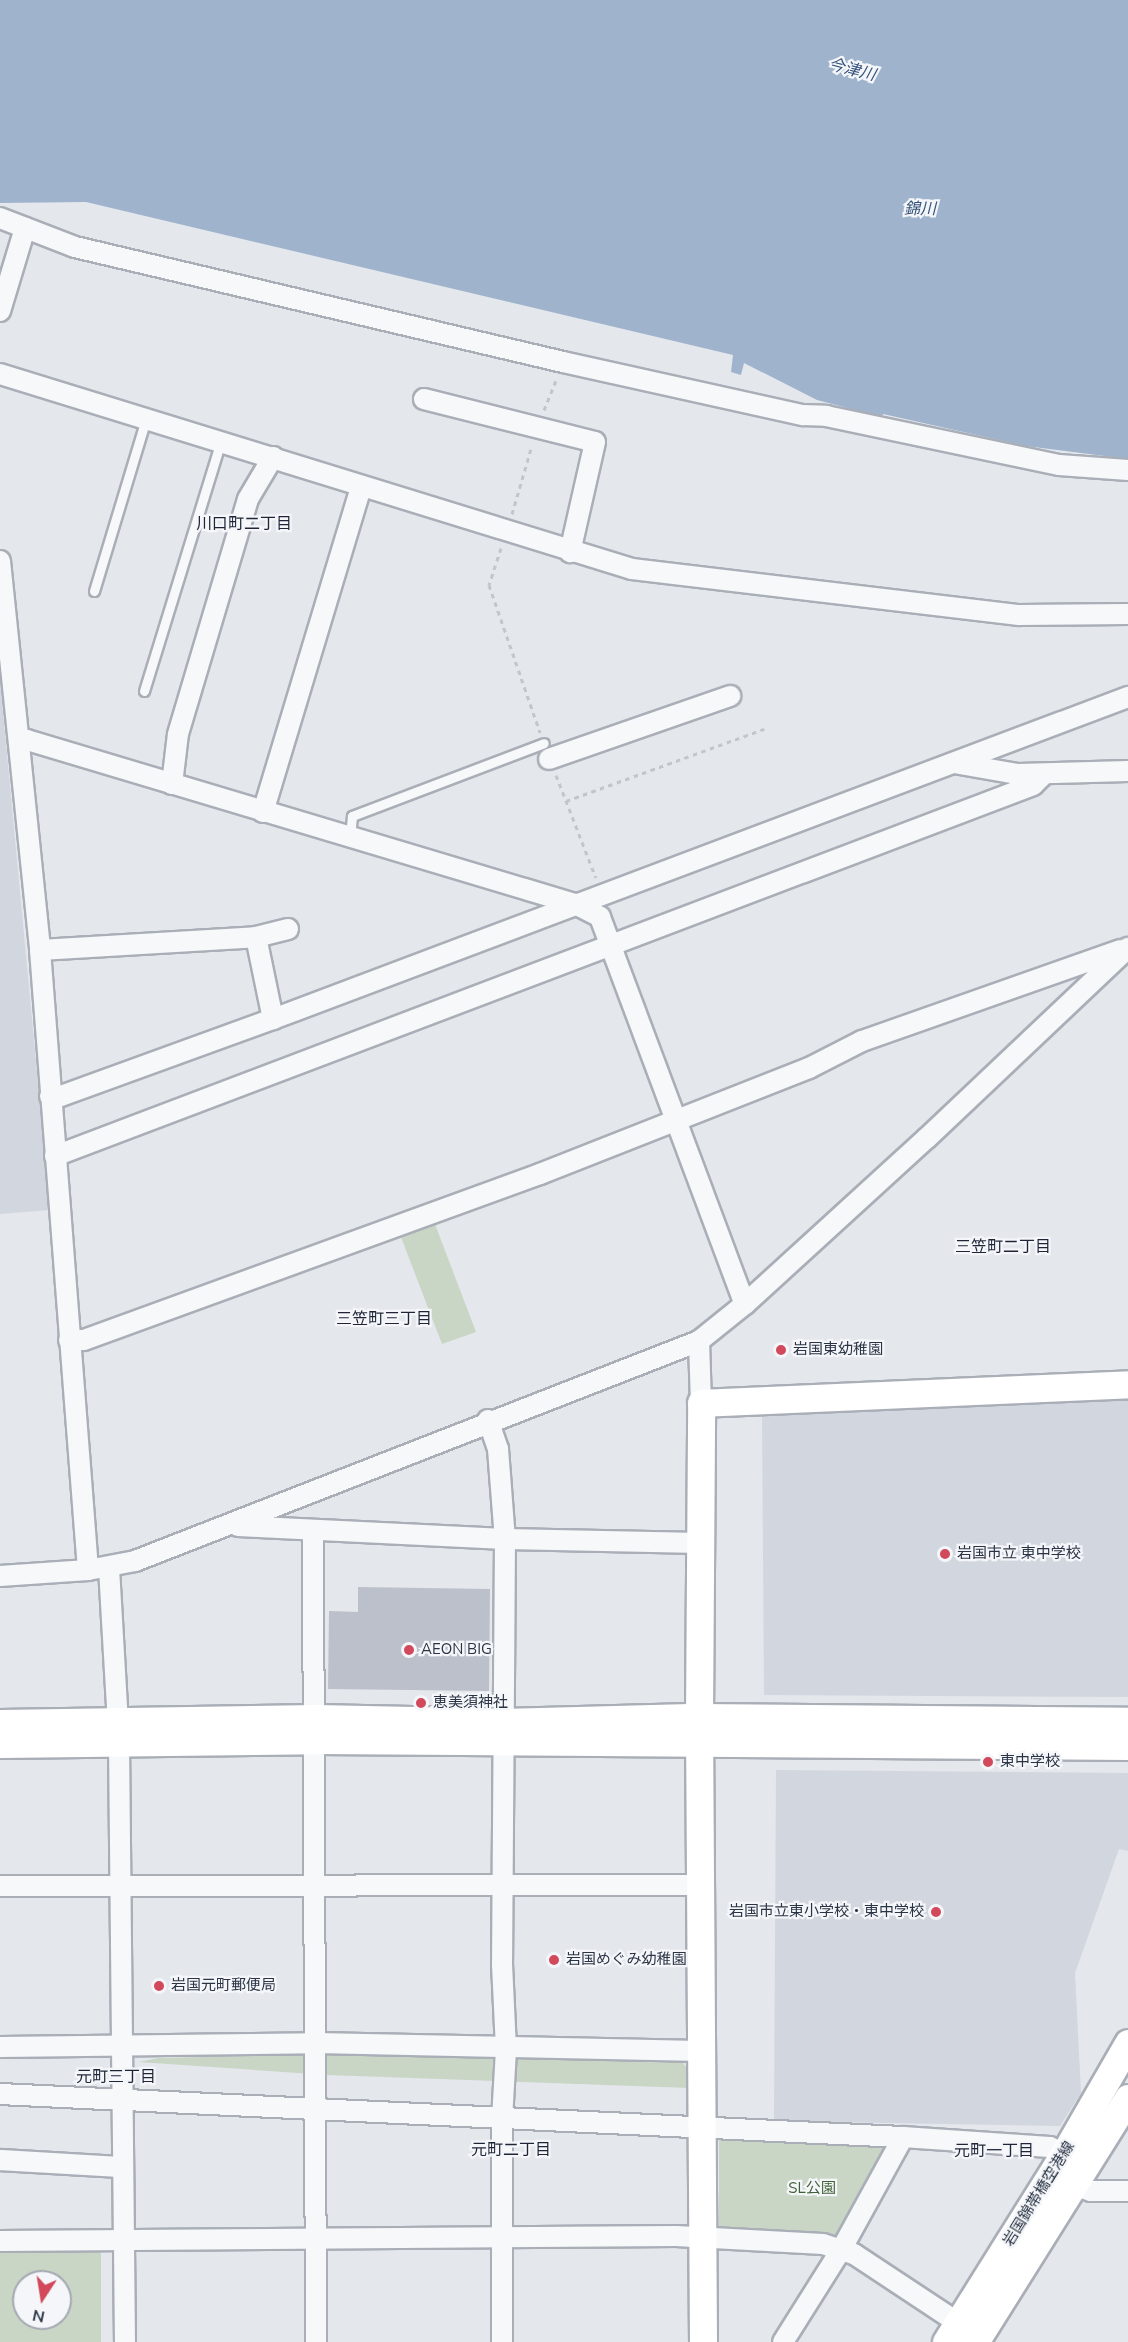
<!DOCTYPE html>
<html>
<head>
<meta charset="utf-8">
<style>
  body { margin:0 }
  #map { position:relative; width:1128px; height:2342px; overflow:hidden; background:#e4e7ec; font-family:"Nunito Sans","Noto Sans JP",sans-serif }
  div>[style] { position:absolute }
  .built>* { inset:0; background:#d2d6de }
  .green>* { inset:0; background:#c9d6c5 }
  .water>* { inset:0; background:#9fb4cc }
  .building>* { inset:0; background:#bbc0ca }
  .path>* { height:3px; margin-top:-1.5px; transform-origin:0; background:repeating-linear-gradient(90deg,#c2c5cb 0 4.5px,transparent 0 9px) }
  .roads { filter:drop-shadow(2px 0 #a9aeb7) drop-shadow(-2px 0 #a9aeb7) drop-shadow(0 2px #a9aeb7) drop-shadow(0 -2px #a9aeb7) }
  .lane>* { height:9px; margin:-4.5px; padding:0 4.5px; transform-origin:4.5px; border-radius:4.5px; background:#f7f8fa }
  .street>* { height:20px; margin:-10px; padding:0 10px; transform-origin:10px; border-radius:10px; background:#f7f8fa }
  .secondary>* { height:27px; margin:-13.5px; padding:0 13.5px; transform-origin:13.5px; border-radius:13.5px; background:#fff }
  .dots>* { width:16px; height:16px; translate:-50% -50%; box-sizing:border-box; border:3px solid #f4f6f9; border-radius:50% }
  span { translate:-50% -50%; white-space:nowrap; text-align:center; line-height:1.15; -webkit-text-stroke:4.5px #f4f6f9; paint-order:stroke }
  .poi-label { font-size:15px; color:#2b3445 }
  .left { translate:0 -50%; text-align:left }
  .right { translate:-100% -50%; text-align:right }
  .park-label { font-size:15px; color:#3f6138 }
  .street-label { font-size:15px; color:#2b3445 }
  .water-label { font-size:16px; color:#34527a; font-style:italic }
  .neighbourhood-label { font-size:16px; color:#1d2536 }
  .north { position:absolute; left:12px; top:2270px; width:60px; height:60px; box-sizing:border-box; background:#f4f6f9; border:2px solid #a4a8b1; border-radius:50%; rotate:192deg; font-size:16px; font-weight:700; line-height:24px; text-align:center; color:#2b3445 }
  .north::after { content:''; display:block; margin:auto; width:21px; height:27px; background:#d1495b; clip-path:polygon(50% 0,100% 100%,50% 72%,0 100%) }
</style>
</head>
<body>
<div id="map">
  <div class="built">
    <i style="clip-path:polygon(0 680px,50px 1210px,0 1214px)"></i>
    <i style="clip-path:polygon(1128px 1399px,1128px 1697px,764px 1695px,762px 1412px)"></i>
    <i style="clip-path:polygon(776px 1770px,1128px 1773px,1128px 1851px,1119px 1849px,1075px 1973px,1081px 2093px,1060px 2126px,774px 2121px)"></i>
  </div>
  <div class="green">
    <i style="clip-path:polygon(433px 1219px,476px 1332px,442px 1344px,399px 1232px)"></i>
    <i style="clip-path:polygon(328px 2054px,683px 2063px,691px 2073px,690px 2088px,327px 2075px,139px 2062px,158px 2058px)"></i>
    <i style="clip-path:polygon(719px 2140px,888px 2147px,838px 2235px,719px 2228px)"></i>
    <i style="clip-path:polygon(evenodd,0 2251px,101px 2251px,101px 2342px,0 2342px,0 2251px,24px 2282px,60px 2282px,60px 2318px,24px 2318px,24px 2282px)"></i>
  </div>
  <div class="water">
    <i style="clip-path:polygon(0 0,1128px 0,1128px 459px,1026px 446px,883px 414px,881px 417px,817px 400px,744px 363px,741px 375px,731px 372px,733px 355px,86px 202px,0 203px)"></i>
  </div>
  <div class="building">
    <i style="clip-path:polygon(358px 1587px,490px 1589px,489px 1691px,328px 1689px,329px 1611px,358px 1612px)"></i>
  </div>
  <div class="path">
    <i style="left:544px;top:410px;width:32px;rotate:-68deg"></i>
    <i style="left:512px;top:514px;width:72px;rotate:-73.8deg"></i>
    <i style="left:501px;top:548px;width:39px;rotate:108deg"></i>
    <i style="left:489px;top:585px;width:156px;rotate:70.9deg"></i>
    <i style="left:556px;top:775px;width:110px;rotate:68.8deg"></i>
    <i style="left:566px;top:801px;width:211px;rotate:-20deg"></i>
  </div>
  <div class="roads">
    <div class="lane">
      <i style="left:94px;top:591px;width:180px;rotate:-73.2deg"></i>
      <i style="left:144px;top:691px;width:262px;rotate:-72.9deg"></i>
      <i style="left:350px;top:838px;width:22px;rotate:-85deg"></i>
      <i style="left:352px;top:816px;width:205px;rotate:-20.8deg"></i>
    </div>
    <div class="street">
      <i style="left:0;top:218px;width:80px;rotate:21.1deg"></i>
      <i style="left:75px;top:247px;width:501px;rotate:13.26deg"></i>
      <i style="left:563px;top:362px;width:246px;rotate:12.5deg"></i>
      <i style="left:803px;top:415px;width:23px;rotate:2deg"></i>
      <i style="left:826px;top:416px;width:238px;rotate:11.9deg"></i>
      <i style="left:1059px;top:465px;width:69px;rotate:4.1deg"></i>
      <i style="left:0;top:311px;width:87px;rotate:-73.2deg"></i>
      <i style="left:0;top:374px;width:661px;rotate:17.15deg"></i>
      <i style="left:632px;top:569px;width:390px;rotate:6.8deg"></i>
      <i style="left:1019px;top:615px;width:109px;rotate:-0.5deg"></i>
      <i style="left:424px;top:399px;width:176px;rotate:14.1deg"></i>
      <i style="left:595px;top:442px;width:113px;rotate:102.8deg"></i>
      <i style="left:0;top:561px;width:391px;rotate:84.1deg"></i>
      <i style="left:40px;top:950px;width:622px;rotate:85.57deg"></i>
      <i style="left:19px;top:741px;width:8px;rotate:-7deg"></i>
      <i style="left:27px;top:740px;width:572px;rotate:16.66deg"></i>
      <i style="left:575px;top:904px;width:28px;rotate:27deg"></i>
      <i style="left:600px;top:917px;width:413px;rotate:69.5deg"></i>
      <i style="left:549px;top:759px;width:192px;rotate:-19.2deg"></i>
      <i style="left:954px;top:763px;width:65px;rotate:9.8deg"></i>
      <i style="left:1018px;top:774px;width:110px;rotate:-1.6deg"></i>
      <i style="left:172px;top:784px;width:50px;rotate:-83.2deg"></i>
      <i style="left:178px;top:734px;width:245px;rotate:-73.4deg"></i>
      <i style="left:248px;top:499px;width:49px;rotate:-59.2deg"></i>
      <i style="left:263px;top:812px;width:339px;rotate:-73.2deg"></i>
      <i style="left:256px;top:937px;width:84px;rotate:78.3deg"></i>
      <i style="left:40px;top:950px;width:216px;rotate:-3.4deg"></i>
      <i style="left:256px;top:937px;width:33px;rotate:-14deg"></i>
      <i style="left:50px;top:1096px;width:11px"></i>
      <i style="left:61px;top:1096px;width:226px;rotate:-20deg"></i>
      <i style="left:273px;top:1019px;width:914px;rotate:-20.64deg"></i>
      <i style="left:55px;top:1156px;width:1046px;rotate:-20.77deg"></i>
      <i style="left:1033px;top:785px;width:14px;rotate:-45deg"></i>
      <i style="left:69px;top:1340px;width:15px"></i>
      <i style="left:84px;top:1340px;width:485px;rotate:-20deg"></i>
      <i style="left:540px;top:1174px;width:289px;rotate:-21.5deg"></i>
      <i style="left:809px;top:1068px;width:59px;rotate:-27deg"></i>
      <i style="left:862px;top:1041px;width:274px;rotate:-19.4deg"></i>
      <i style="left:699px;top:1341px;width:62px;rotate:88.2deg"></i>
      <i style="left:488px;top:1420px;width:31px;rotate:71deg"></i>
      <i style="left:498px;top:1449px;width:90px;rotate:85.6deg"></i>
      <i style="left:505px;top:1539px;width:425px;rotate:90.4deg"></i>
      <i style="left:502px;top:1964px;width:86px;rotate:87.3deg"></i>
      <i style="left:506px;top:2050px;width:70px;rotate:93.3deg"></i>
      <i style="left:502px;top:2120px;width:222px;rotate:90deg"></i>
      <i style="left:238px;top:1526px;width:267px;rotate:2.8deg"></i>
      <i style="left:505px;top:1539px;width:196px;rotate:1.2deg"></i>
      <i style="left:313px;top:1531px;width:811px;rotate:89.79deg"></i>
      <i style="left:109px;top:1568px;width:174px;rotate:86.7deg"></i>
      <i style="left:119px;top:1742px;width:600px;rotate:89.43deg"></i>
      <i style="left:0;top:1576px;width:88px;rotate:-3.9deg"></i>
      <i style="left:88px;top:1570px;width:48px;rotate:-10.8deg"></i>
      <i style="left:135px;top:1561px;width:605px;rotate:-21.31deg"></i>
      <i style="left:699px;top:1341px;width:59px;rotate:-38.8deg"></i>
      <i style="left:745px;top:1304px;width:246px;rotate:-42.4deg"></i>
      <i style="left:927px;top:1138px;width:277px;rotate:-43.4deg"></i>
      <i style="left:0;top:1886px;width:700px;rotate:-0.08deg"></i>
      <i style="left:0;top:2047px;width:316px;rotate:-0.7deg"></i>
      <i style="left:316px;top:2043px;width:384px;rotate:1.2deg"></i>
      <i style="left:0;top:2094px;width:904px;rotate:2.73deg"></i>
      <i style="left:903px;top:2137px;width:147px;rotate:3.9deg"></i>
      <i style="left:1050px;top:2147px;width:26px;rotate:29deg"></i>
      <i style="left:0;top:2160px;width:123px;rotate:3.3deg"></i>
      <i style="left:1075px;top:2185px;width:17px;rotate:21deg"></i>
      <i style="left:1091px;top:2191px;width:37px"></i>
      <i style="left:0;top:2241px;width:676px;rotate:-0.42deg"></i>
      <i style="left:676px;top:2236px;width:147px;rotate:3.1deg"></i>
      <i style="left:823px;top:2244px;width:33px;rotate:18deg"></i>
      <i style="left:854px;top:2254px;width:138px;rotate:33.5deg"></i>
      <i style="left:783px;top:2342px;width:109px;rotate:-57.8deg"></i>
      <i style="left:841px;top:2250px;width:129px;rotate:-61.2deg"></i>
    </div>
    <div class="secondary">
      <i style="left:0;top:1723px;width:316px;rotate:-0.9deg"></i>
      <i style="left:316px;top:1718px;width:187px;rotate:1.2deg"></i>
      <i style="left:503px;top:1722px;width:196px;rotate:-1.5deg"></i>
      <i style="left:699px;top:1717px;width:429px;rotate:0.5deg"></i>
      <i style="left:0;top:1744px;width:316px;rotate:-0.7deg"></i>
      <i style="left:316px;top:1740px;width:812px;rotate:0.42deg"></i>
      <i style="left:703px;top:2342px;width:625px;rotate:-90.37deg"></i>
      <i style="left:699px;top:1717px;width:314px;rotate:-89.6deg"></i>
      <i style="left:701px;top:1403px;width:427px;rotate:-2.5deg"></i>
      <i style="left:946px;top:2342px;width:222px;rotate:-57.9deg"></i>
      <i style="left:1064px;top:2154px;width:128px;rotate:-60deg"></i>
      <i style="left:975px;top:2342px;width:288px;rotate:-57.9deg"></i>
    </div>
  </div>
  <div class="dots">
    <i style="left:781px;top:1350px;background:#d1495b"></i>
    <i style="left:945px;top:1554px;background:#d1495b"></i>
    <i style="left:409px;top:1650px;background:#d1495b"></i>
    <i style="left:421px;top:1703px;background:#d1495b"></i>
    <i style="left:988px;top:1762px;background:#d1495b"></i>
    <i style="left:936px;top:1912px;background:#d1495b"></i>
    <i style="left:554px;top:1960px;background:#d1495b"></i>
    <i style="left:159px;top:1986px;background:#d1495b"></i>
  </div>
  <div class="poi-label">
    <span class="left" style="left:793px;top:1350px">岩国東幼稚園</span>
    <span class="left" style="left:957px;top:1554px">岩国市立 東中学校</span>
    <span class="left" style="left:421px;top:1650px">AEON BIG</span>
    <span class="left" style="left:433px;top:1703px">恵美須神社</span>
    <span class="left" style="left:1000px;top:1762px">東中学校</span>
    <span class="right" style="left:924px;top:1912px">岩国市立東小学校・東中学校</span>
    <span class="left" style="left:566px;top:1960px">岩国めぐみ幼稚園</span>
    <span class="left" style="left:171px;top:1986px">岩国元町郵便局</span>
  </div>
  <div class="park-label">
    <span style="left:812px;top:2189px">SL公園</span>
  </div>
  <div class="street-label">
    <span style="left:1039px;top:2194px;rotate:-58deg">岩国錦帯橋空港線</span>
  </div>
  <div class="water-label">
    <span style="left:852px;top:70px;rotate:14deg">今津川</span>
    <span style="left:920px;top:209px">錦川</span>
  </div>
  <div class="neighbourhood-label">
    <span style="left:244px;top:524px">川口町二丁目</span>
    <span style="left:1003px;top:1247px">三笠町二丁目</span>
    <span style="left:384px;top:1319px">三笠町三丁目</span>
    <span style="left:116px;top:2077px">元町三丁目</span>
    <span style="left:511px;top:2150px">元町二丁目</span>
    <span style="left:994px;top:2151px">元町一丁目</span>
  </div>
  <div class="north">N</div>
</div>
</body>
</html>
